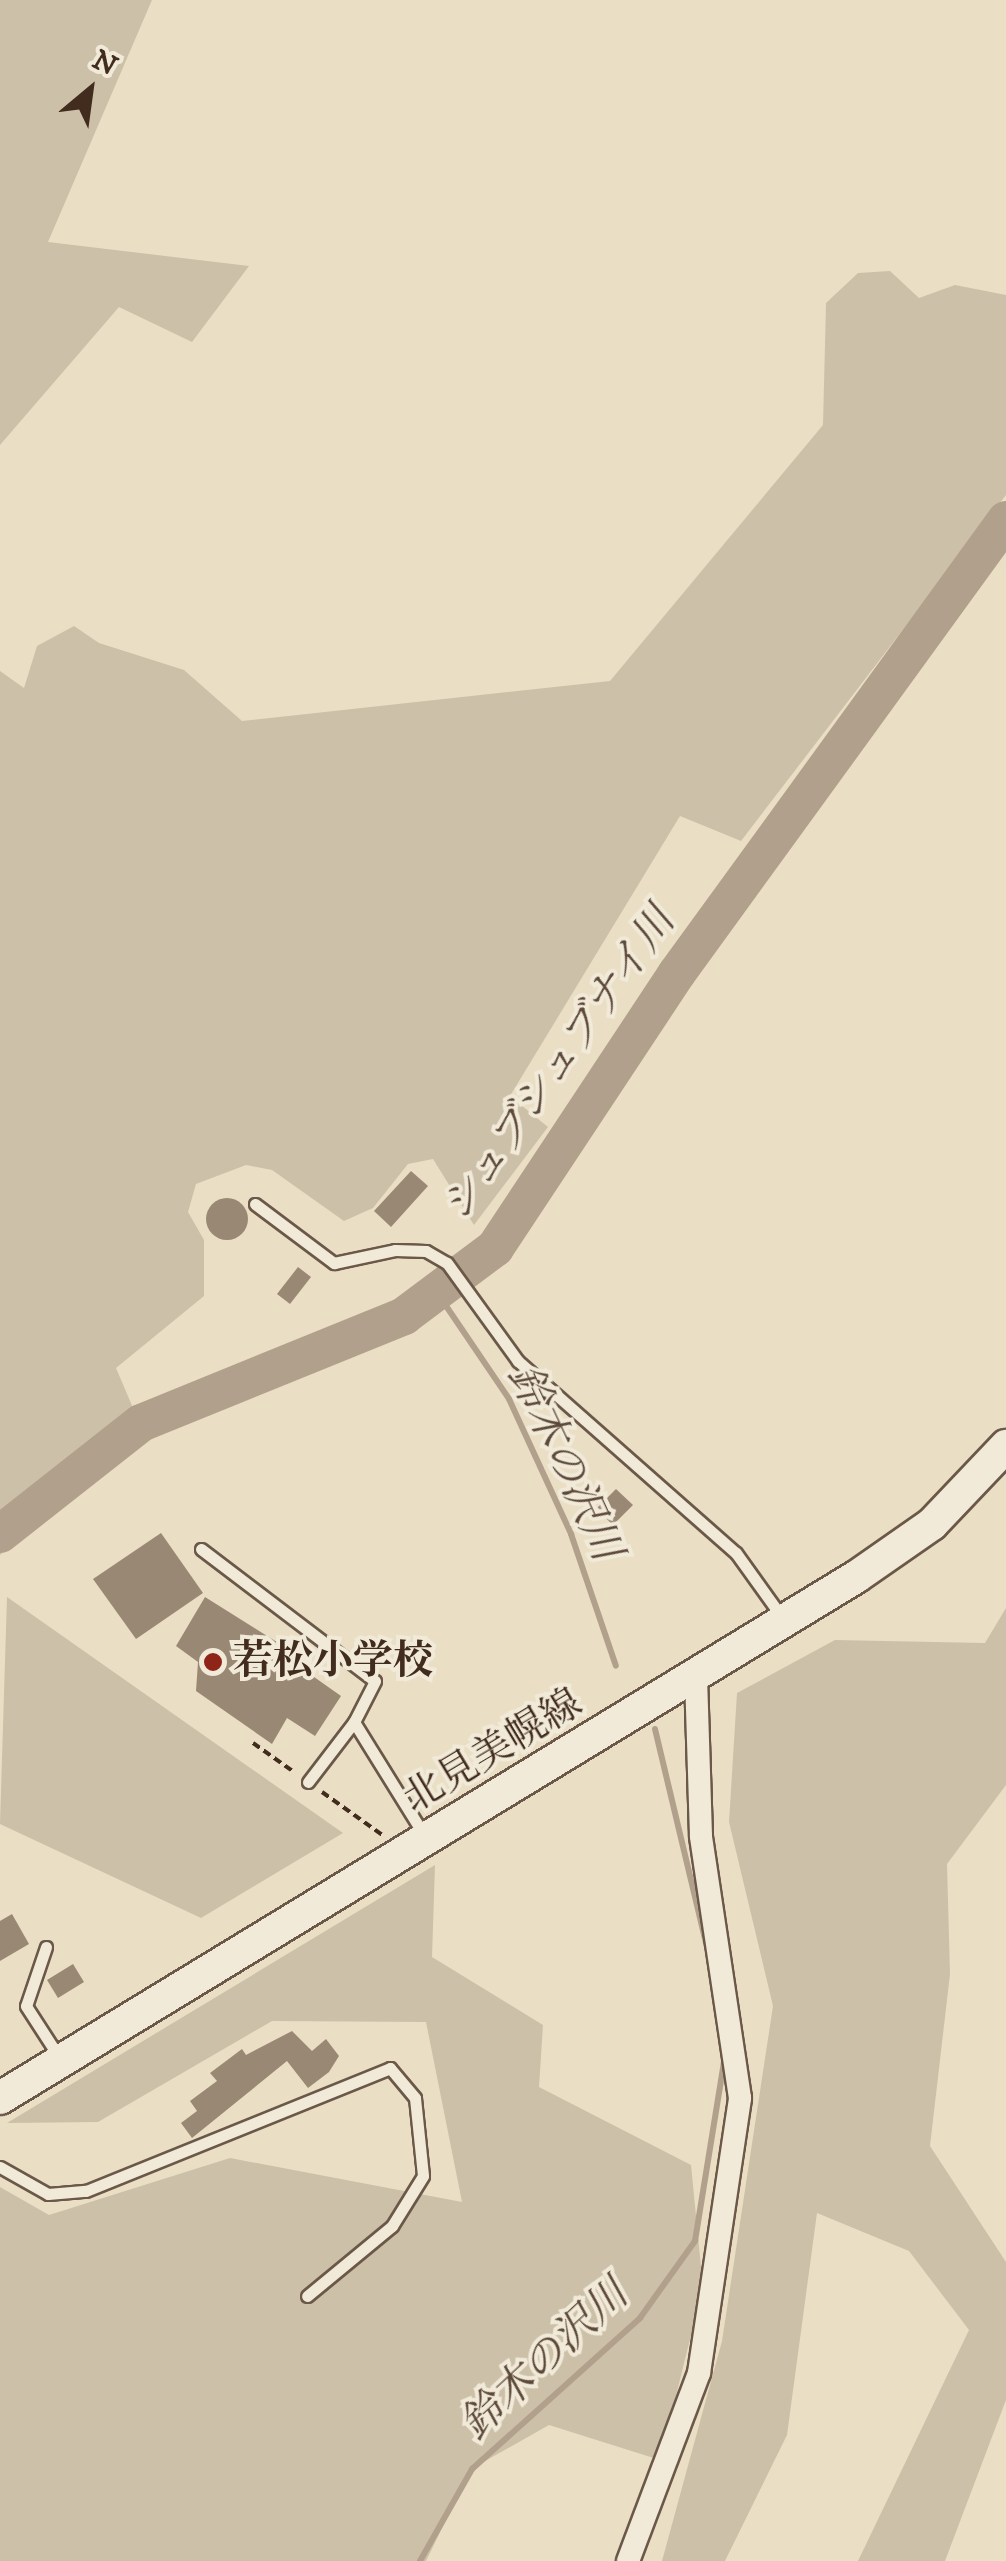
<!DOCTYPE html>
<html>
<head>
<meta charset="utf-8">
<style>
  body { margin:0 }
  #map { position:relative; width:1006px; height:2561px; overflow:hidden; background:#eadec4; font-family:"IM FELL DW Pica","Noto Serif JP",serif }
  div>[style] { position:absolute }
  .green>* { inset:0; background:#cdc0a8 }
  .stream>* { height:6px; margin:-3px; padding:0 3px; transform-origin:3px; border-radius:3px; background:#b1a18c }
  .river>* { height:38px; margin:-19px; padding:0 19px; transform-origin:19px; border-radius:19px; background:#b1a18c }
  .building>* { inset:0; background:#998974 }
  .round { border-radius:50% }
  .path>* { height:4px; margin-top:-2px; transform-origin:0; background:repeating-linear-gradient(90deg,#412c1e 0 8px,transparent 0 13px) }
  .roads { filter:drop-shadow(2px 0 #6b5848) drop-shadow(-2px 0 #6b5848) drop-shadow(0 2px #6b5848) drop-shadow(0 -2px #6b5848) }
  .service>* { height:11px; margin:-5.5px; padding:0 5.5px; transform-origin:5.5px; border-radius:5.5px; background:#f1ead9 }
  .minor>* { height:22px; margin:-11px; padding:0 11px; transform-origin:11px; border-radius:11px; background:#f1ead9 }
  .secondary>* { height:32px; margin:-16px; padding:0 16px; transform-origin:16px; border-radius:16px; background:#f1ead9 }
  .dots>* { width:28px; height:28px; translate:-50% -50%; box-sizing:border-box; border:5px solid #f1ead9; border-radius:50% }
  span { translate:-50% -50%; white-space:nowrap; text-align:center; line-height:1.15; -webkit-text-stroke:8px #f1ead9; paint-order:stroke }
  .poi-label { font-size:40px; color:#412c1e; font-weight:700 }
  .left { translate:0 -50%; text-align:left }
  .street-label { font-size:40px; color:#412c1e }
  .water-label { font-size:42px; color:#5d493a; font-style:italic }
  .north { position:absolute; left:40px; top:40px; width:100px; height:100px; -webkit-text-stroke:8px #f1ead9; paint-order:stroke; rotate:29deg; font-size:28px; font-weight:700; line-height:40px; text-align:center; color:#412c1e }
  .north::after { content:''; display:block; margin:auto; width:35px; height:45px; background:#412c1e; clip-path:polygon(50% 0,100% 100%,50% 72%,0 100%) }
</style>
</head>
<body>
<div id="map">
  <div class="green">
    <i style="clip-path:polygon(0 0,152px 0,48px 242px,249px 266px,192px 342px,119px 307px,0 445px)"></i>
    <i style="clip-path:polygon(890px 271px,919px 298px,955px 285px,1006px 295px,1006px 495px,741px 841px,680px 816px,510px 1096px,548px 1127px,474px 1225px,433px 1159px,408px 1164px,373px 1208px,344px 1221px,272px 1170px,246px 1165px,196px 1184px,188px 1212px,204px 1240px,204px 1296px,116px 1368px,133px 1408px,106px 1462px,0 1555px,0 671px,24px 688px,37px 646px,74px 626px,99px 643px,184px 670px,242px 721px,610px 681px,823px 425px,826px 303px,858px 273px)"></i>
    <i style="clip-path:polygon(7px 1597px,343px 1833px,201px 1918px,0 1824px)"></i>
    <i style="clip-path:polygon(1006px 1608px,1006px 1785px,947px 1864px,950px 1974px,930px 2146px,1006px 2262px,1006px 2400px,945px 2561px,858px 2561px,969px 2330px,909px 2251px,817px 2213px,787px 2435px,725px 2561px,662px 2561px,722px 2341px,773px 2006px,729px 1822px,737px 1693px,835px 1640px,985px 1643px)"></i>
    <i style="clip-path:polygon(435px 1865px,432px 1957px,543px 2025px,539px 2087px,691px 2165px,703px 2287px,660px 2460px,549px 2425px,471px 2469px,426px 2561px,0 2561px,0 2187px,49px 2215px,230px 2158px,462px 2202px,426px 2022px,272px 2021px,98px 2122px,7px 2123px)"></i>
  </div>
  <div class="stream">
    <i style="left:438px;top:1294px;width:127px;rotate:55.9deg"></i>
    <i style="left:509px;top:1399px;width:149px;rotate:65.3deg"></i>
    <i style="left:571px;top:1534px;width:139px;rotate:71.2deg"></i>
    <i style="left:655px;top:1729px;width:224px;rotate:76.6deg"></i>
    <i style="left:420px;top:2561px;width:106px;rotate:-60.5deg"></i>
    <i style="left:472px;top:2469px;width:226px;rotate:-41.9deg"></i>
    <i style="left:640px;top:2318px;width:95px;rotate:-54.5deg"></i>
    <i style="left:695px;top:2241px;width:181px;rotate:-80.8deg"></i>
  </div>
  <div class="river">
    <i style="left:0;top:1534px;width:179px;rotate:-38.2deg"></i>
    <i style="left:141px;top:1423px;width:284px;rotate:-22.1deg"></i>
    <i style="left:404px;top:1316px;width:114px;rotate:-36.8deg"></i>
    <i style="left:495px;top:1248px;width:330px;rotate:-56.5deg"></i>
    <i style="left:677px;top:973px;width:560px;rotate:-54.01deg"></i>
  </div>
  <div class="building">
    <i style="clip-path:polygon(411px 1171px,428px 1186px,391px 1227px,374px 1211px)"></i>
    <i class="round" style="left:206px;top:1198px;width:42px;height:42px"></i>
    <i style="clip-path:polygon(298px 1267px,311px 1277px,290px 1304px,277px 1294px)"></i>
    <i style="clip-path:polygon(616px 1489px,633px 1505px,613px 1525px,596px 1509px)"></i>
    <i style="clip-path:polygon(161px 1533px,203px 1593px,136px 1639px,93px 1579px)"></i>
    <i style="clip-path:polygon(205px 1597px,312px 1664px,307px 1672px,341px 1696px,315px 1736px,287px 1718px,272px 1744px,196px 1691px,198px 1662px,176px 1646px)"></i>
    <i style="clip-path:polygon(12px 1914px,29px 1944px,0 1961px,0 1921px)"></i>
    <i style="clip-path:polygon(73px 1964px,84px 1982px,58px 1998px,47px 1980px)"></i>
    <i style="clip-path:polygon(292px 2031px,312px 2051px,326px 2039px,339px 2056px,329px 2072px,308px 2088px,287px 2061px,192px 2138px,181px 2123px,197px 2111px,190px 2101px,217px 2081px,210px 2073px,242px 2049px,246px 2055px)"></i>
  </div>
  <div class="path">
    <i style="left:253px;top:1743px;width:50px;rotate:35.3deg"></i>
    <i style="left:322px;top:1792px;width:76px;rotate:35.4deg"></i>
  </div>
  <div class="roads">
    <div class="service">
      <i style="left:255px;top:1204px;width:99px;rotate:36.8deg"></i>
      <i style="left:334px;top:1263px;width:62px;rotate:-12deg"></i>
      <i style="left:395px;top:1250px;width:31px;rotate:2deg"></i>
      <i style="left:426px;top:1251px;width:24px;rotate:30deg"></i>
      <i style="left:447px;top:1263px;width:121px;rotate:54.1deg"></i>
      <i style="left:518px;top:1361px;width:290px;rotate:41.4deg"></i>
      <i style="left:736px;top:1553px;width:82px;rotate:54.4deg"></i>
      <i style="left:201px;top:1549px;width:218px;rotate:37.2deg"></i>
      <i style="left:375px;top:1681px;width:46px;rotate:117.1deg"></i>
      <i style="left:354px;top:1722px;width:137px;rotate:58.2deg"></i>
      <i style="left:308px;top:1782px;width:76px;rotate:-52.5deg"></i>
      <i style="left:46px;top:1947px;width:62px;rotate:108.7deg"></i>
      <i style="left:26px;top:2006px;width:61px;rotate:57.1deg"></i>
      <i style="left:0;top:2167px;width:55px;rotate:29.4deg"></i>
      <i style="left:48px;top:2194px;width:38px;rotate:-5deg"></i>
      <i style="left:86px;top:2191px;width:328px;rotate:-22deg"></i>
      <i style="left:390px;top:2068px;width:39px;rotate:50deg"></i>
      <i style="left:415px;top:2098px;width:78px;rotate:84.1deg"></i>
      <i style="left:423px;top:2176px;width:59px;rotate:121.8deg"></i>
      <i style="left:392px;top:2226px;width:110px;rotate:140.5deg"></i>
    </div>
    <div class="minor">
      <i style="left:628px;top:2561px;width:201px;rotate:-69.3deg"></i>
      <i style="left:699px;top:2373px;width:278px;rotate:-81.5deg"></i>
      <i style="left:740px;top:2098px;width:265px;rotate:-98.5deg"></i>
      <i style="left:701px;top:1836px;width:155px;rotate:-91.8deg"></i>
    </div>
    <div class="secondary">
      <i style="left:0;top:2098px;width:1002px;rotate:-31.33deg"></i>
      <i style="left:856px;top:1577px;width:93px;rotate:-34.9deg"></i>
      <i style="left:932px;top:1524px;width:108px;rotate:-46.5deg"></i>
    </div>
  </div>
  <div class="dots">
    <i style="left:213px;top:1662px;background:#8f2418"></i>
  </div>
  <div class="poi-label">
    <span class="left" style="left:233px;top:1662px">若松小学校</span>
  </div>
  <div class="street-label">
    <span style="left:493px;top:1752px;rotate:-31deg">北見美幌線</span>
  </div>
  <div class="water-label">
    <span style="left:559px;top:1065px;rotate:-55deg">シュブシュブナイ川</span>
    <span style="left:564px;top:1463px;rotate:65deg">鈴木の沢川</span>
    <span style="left:545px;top:2360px;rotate:-43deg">鈴木の沢川</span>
  </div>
  <div class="north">N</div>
</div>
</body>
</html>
